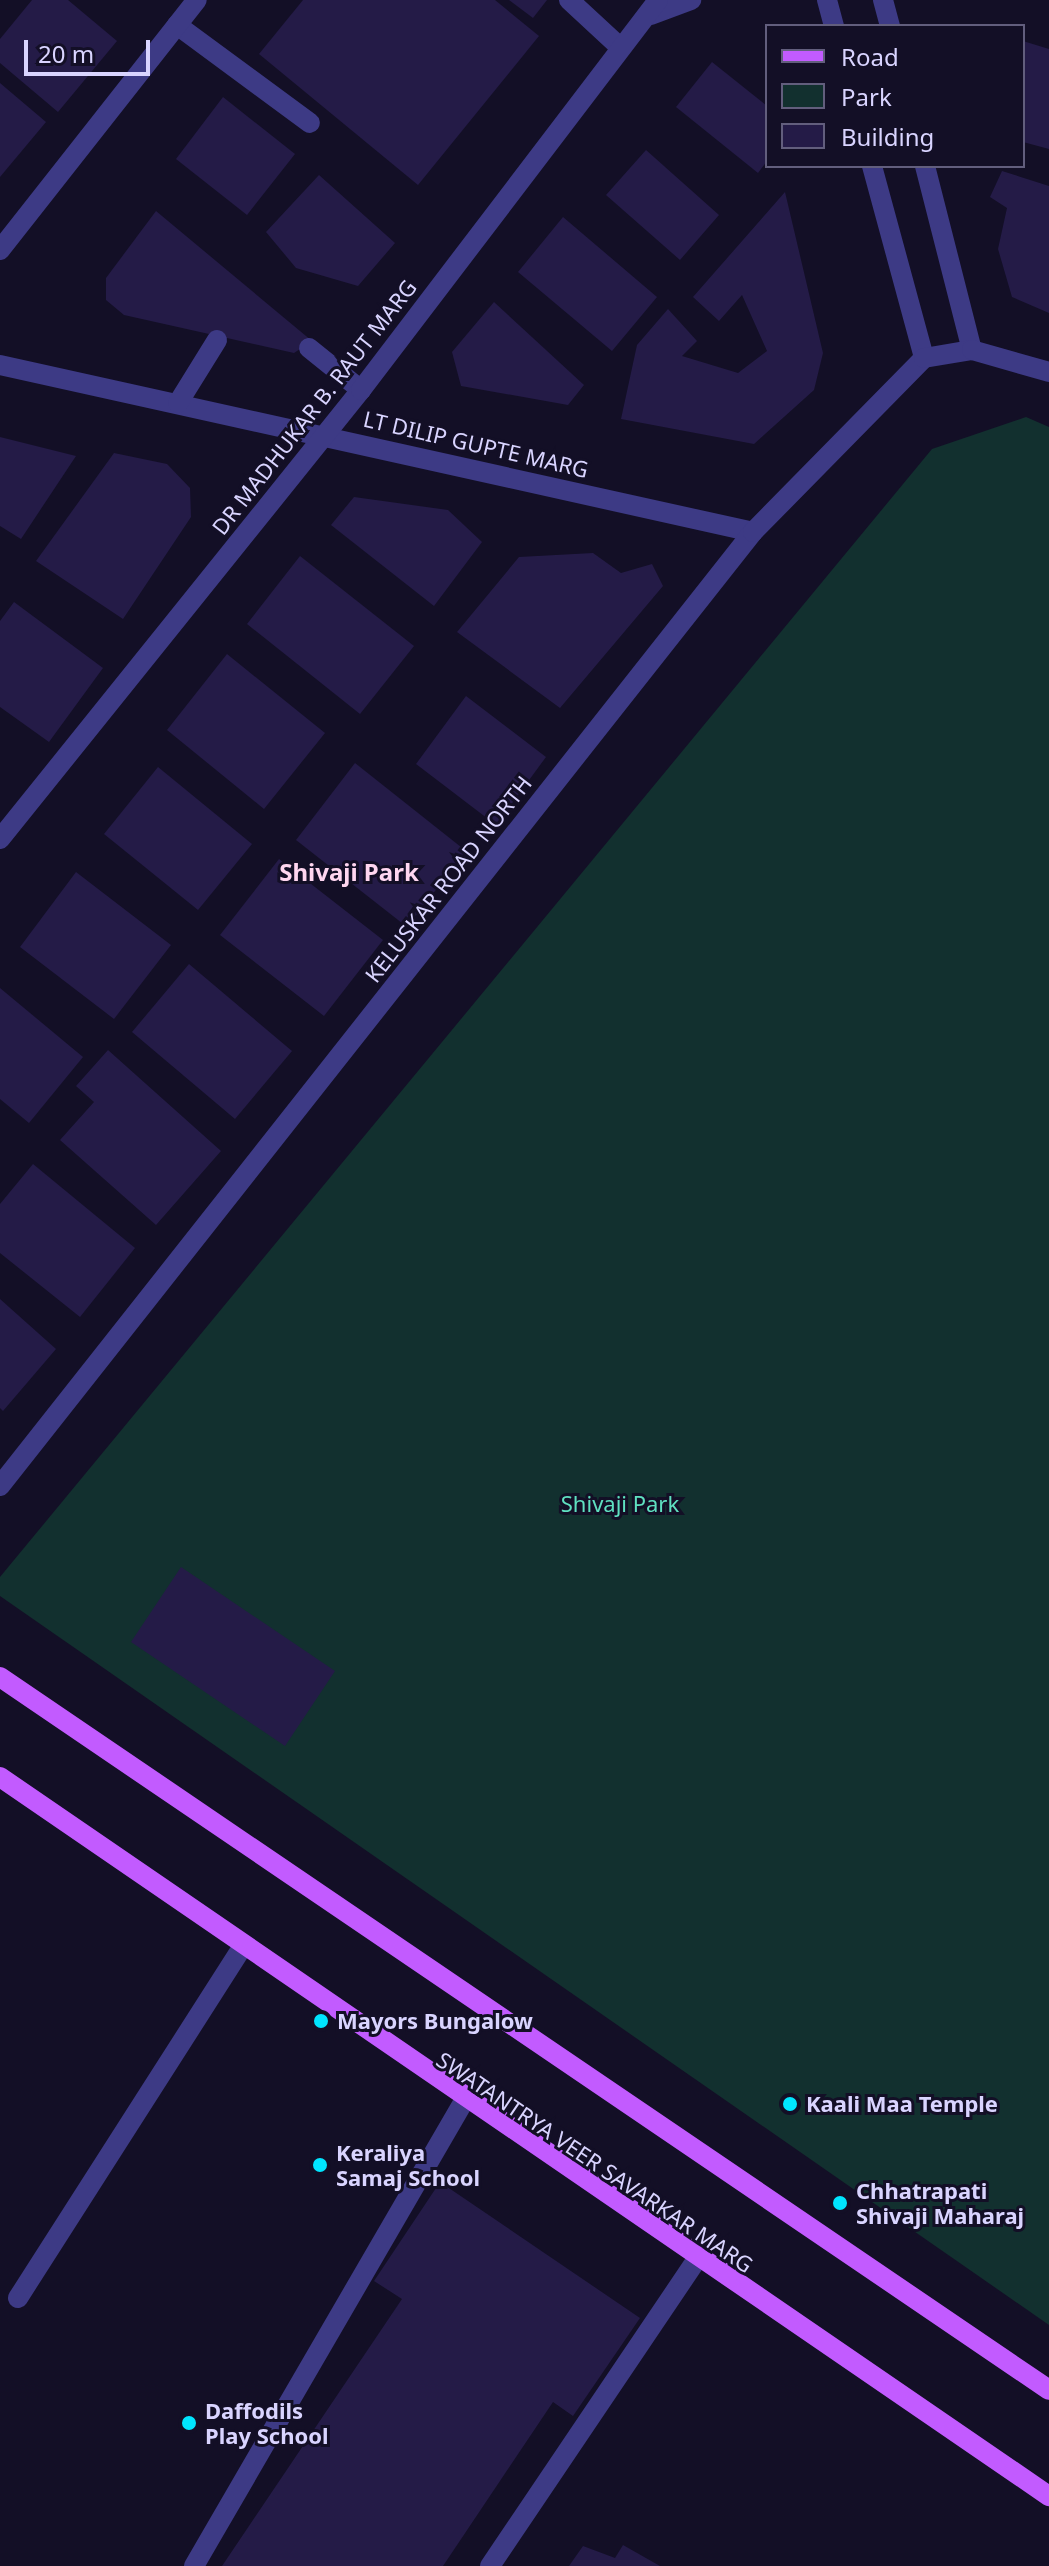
<!DOCTYPE html>
<html>
<head>
<meta charset="utf-8">
<style>
  body { margin:0 }
  #map { position:relative; width:1049px; height:2566px; overflow:hidden; background:#130f26; font-family:"Noto Sans",sans-serif }
  div>[style] { position:absolute }
  .green>* { inset:0; background:#12302f }
  .building>* { inset:0; background:#241b47 }
  .minor>* { height:20px; margin:-10px; padding:0 10px; transform-origin:10px; border-radius:10px; background:#3d3a85 }
  .major>* { height:20px; margin:-10px; padding:0 10px; transform-origin:10px; border-radius:10px; background:#c25bff }
  .dots>* { width:22px; height:22px; translate:-50% -50%; box-sizing:border-box; border:4px solid #130f26; border-radius:50% }
  span { translate:-50% -50%; white-space:nowrap; text-align:center; line-height:1.15; -webkit-text-stroke:6px #130f26; paint-order:stroke }
  .street-label { font-size:22px; color:#d9d4ff }
  .park-label { font-size:22px; color:#5fe0c0 }
  .poi-label { font-size:22px; color:#d9d4ff; font-weight:700 }
  .left { translate:0 -50%; text-align:left }
  .neighbourhood-label { font-size:24px; color:#ffd6f0; font-weight:700 }
  .legend { position:absolute; left:765px; top:24px; width:260px; height:144px; box-sizing:border-box; background:#130f26; border:2px solid #625e7d; margin:0; padding:10px 14px; list-style:none; font-size:24px; color:#d9d4ff }
  .legend li { display:flex; align-items:center; gap:16px; height:40px }
  .legend b { width:40px; border:2px solid #625e7d }
  .scale { position:absolute; left:24px; top:40px; width:126px; height:36px; box-sizing:border-box; border:4px solid #d9d4ff; border-top:0; padding-left:10px; font-size:24px; line-height:28px; white-space:nowrap; color:#d9d4ff; -webkit-text-stroke:6px #130f26; paint-order:stroke }
</style>
</head>
<body>
<div id="map">
  <div class="green">
    <i style="clip-path:polygon(1026px 417px,1049px 427px,1049px 2325px,0 1596px,0 1577px,932px 449px)"></i>
  </div>
  <div class="building">
    <i style="clip-path:polygon(32px 0,68px 0,117px 41px,58px 112px,0 63px,0 39px)"></i>
    <i style="clip-path:polygon(303px 0,495px 0,539px 36px,418px 185px,259px 54px)"></i>
    <i style="clip-path:polygon(509px 0,547px 0,533px 18px)"></i>
    <i style="clip-path:polygon(1023px 41px,1049px 49px,1049px 149px,1023px 142px)"></i>
    <i style="clip-path:polygon(712px 62px,767px 106px,767px 161px,758px 173px,676px 107px)"></i>
    <i style="clip-path:polygon(0 83px,46px 122px,0 177px)"></i>
    <i style="clip-path:polygon(223px 97px,295px 154px,247px 215px,176px 159px)"></i>
    <i style="clip-path:polygon(646px 150px,719px 215px,680px 260px,606px 195px)"></i>
    <i style="clip-path:polygon(1002px 171px,1049px 186px,1049px 313px,1012px 297px,998px 249px,1007px 208px,990px 197px)"></i>
    <i style="clip-path:polygon(319px 175px,395px 243px,358px 286px,296px 268px,266px 232px)"></i>
    <i style="clip-path:polygon(785px 192px,823px 353px,814px 390px,754px 444px,621px 419px,637px 345px,668px 309px,697px 341px,682px 356px,738px 373px,767px 351px,742px 295px,719px 321px,693px 297px)"></i>
    <i style="clip-path:polygon(156px 211px,312px 341px,294px 353px,124px 315px,106px 300px,106px 278px)"></i>
    <i style="clip-path:polygon(563px 217px,657px 297px,612px 351px,518px 272px)"></i>
    <i style="clip-path:polygon(494px 302px,584px 385px,568px 405px,461px 386px,452px 352px)"></i>
    <i style="clip-path:polygon(0 437px,76px 456px,21px 539px,0 526px)"></i>
    <i style="clip-path:polygon(114px 453px,167px 464px,190px 488px,191px 517px,123px 619px,36px 561px)"></i>
    <i style="clip-path:polygon(354px 497px,448px 510px,482px 542px,434px 606px,331px 525px)"></i>
    <i style="clip-path:polygon(593px 553px,621px 573px,652px 564px,663px 586px,560px 708px,457px 632px,519px 557px)"></i>
    <i style="clip-path:polygon(300px 556px,414px 646px,360px 714px,247px 624px)"></i>
    <i style="clip-path:polygon(14px 602px,103px 668px,49px 742px,0 707px,0 621px)"></i>
    <i style="clip-path:polygon(227px 654px,325px 733px,264px 809px,167px 730px)"></i>
    <i style="clip-path:polygon(466px 696px,546px 757px,496px 825px,416px 764px)"></i>
    <i style="clip-path:polygon(355px 763px,466px 851px,407px 927px,296px 840px)"></i>
    <i style="clip-path:polygon(158px 767px,252px 844px,198px 910px,104px 834px)"></i>
    <i style="clip-path:polygon(279px 859px,383px 940px,324px 1016px,220px 935px)"></i>
    <i style="clip-path:polygon(76px 872px,171px 945px,114px 1019px,20px 947px)"></i>
    <i style="clip-path:polygon(189px 964px,292px 1051px,235px 1119px,132px 1032px)"></i>
    <i style="clip-path:polygon(0 988px,83px 1057px,29px 1123px,0 1099px)"></i>
    <i style="clip-path:polygon(108px 1050px,221px 1151px,156px 1225px,60px 1140px,94px 1102px,76px 1086px)"></i>
    <i style="clip-path:polygon(33px 1164px,135px 1248px,80px 1317px,0 1253px,0 1204px)"></i>
    <i style="clip-path:polygon(0 1299px,56px 1349px,3px 1411px,0 1408px)"></i>
    <i style="clip-path:polygon(181px 1567px,335px 1671px,285px 1746px,131px 1642px)"></i>
    <i style="clip-path:polygon(440px 2182px,640px 2318px,573px 2416px,553px 2402px,443px 2566px,222px 2566px,402px 2299px,374px 2281px)"></i>
    <i style="clip-path:polygon(623px 2545px,660px 2566px,569px 2566px,583px 2546px,615px 2558px)"></i>
  </div>
  <div class="minor">
    <i style="left:569px;top:0;width:69px;rotate:42.7deg"></i>
    <i style="left:827px;top:0;width:27px;rotate:75deg"></i>
    <i style="left:883px;top:0;width:27px;rotate:75deg"></i>
    <i style="left:651px;top:15px;width:43px;rotate:-20.6deg"></i>
    <i style="left:177px;top:25px;width:165px;rotate:36.4deg"></i>
    <i style="left:872px;top:166px;width:199px;rotate:74.8deg"></i>
    <i style="left:925px;top:166px;width:190px;rotate:75.7deg"></i>
    <i style="left:0;top:250px;width:318px;rotate:-51.8deg"></i>
    <i style="left:309px;top:348px;width:67px;rotate:38.9deg"></i>
    <i style="left:0;top:365px;width:771px;rotate:12.5deg"></i>
    <i style="left:178px;top:403px;width:74px;rotate:-58.2deg"></i>
    <i style="left:0;top:839px;width:576px;rotate:-51.2deg"></i>
    <i style="left:361px;top:390px;width:490px;rotate:-52.7deg"></i>
    <i style="left:0;top:1486px;width:1215px;rotate:-51.72deg"></i>
    <i style="left:753px;top:532px;width:244px;rotate:-45.5deg"></i>
    <i style="left:924px;top:358px;width:49px;rotate:-9.5deg"></i>
    <i style="left:972px;top:350px;width:80px;rotate:15.9deg"></i>
    <i style="left:18px;top:2298px;width:414px;rotate:-57.4deg"></i>
    <i style="left:194px;top:2566px;width:538px;rotate:-59.86deg"></i>
    <i style="left:490px;top:2566px;width:368px;rotate:-56deg"></i>
  </div>
  <div class="major">
    <i style="left:0;top:1677px;width:1268px;rotate:34.2deg"></i>
    <i style="left:0;top:1777px;width:1272px;rotate:34.43deg"></i>
  </div>
  <div class="dots">
    <i style="left:321px;top:2021px;background:#00e5ff"></i>
    <i style="left:790px;top:2104px;background:#00e5ff"></i>
    <i style="left:320px;top:2165px;background:#00e5ff"></i>
    <i style="left:840px;top:2203px;background:#00e5ff"></i>
    <i style="left:189px;top:2423px;background:#00e5ff"></i>
  </div>
  <div class="street-label">
    <span style="left:314px;top:407px;rotate:-52deg">DR MADHUKAR B. RAUT MARG</span>
    <span style="left:476px;top:444px;rotate:13deg">LT DILIP GUPTE MARG</span>
    <span style="left:448px;top:879px;rotate:-52deg">KELUSKAR ROAD NORTH</span>
    <span style="left:595px;top:2162px;rotate:34deg">SWATANTRYA VEER SAVARKAR MARG</span>
  </div>
  <div class="park-label">
    <span style="left:620px;top:1504px">Shivaji Park</span>
  </div>
  <div class="poi-label">
    <span class="left" style="left:337px;top:2021px">Mayors Bungalow</span>
    <span class="left" style="left:806px;top:2104px">Kaali Maa Temple</span>
    <span class="left" style="left:336px;top:2165px">Keraliya<br>Samaj School</span>
    <span class="left" style="left:856px;top:2203px">Chhatrapati<br>Shivaji Maharaj</span>
    <span class="left" style="left:205px;top:2423px">Daffodils<br>Play School</span>
  </div>
  <div class="neighbourhood-label">
    <span style="left:349px;top:872px">Shivaji Park</span>
  </div>
  <ul class="legend">
  <li><b style="height:10px;background:#c25bff"></b>Road</li>
  <li><b style="height:22px;background:#12302f"></b>Park</li>
  <li><b style="height:22px;background:#241b47"></b>Building</li>
  </ul>
  <div class="scale">20 m</div>
</div>
</body>
</html>
